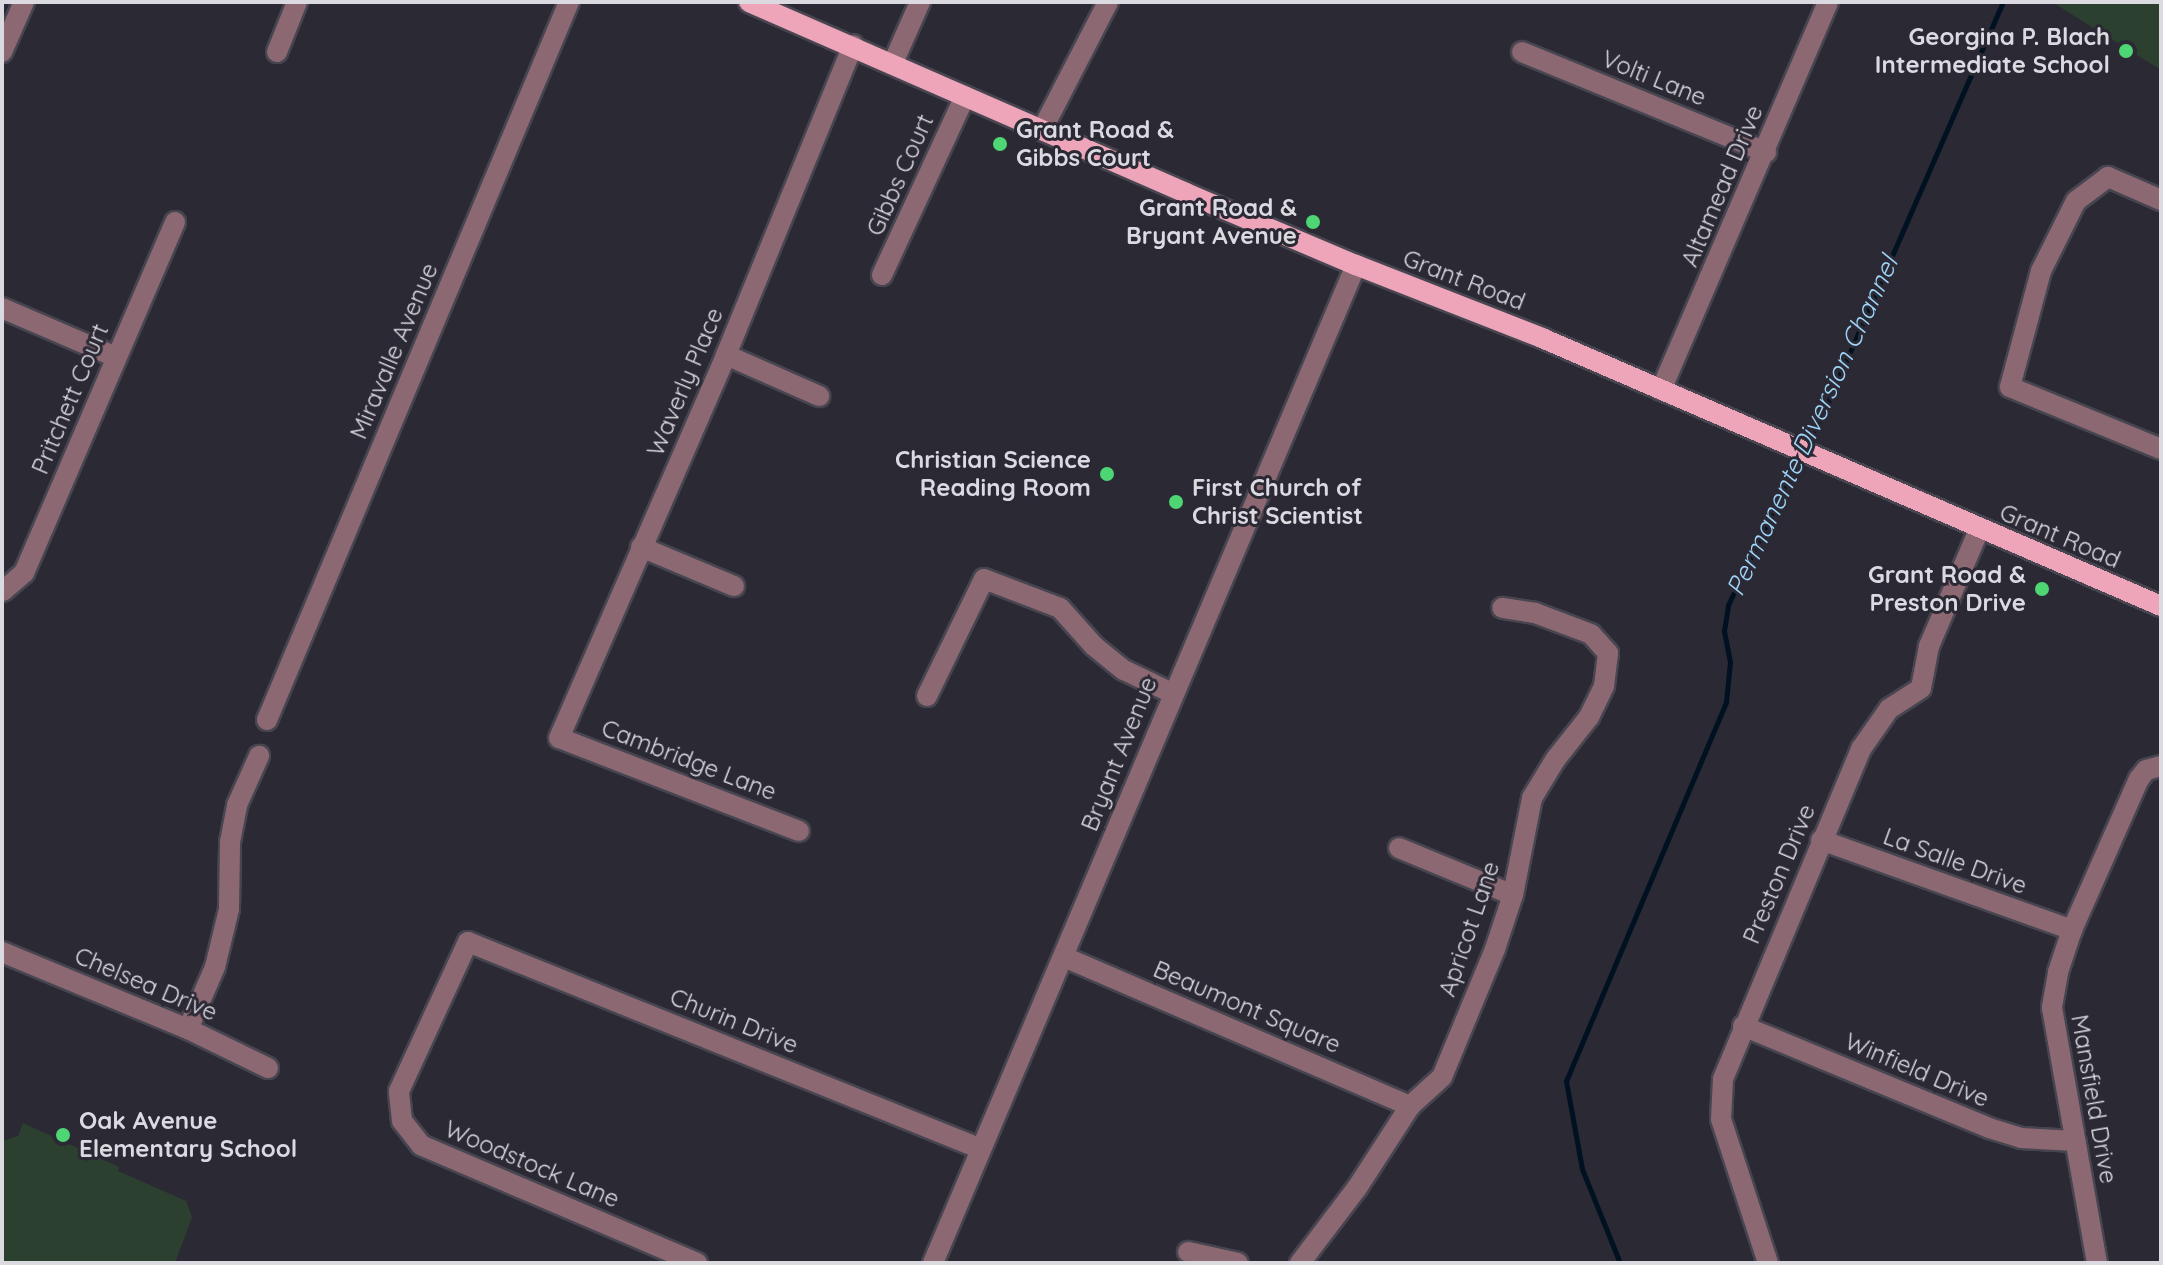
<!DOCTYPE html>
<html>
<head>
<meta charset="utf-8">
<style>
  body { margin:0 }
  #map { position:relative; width:2163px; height:1265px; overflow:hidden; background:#2b2934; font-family:Quicksand,sans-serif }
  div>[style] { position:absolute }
  .green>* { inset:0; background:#2c402f }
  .stream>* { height:5px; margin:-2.5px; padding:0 2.5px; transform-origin:2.5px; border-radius:2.5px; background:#001121 }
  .roads { filter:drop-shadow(2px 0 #474550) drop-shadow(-2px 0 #474550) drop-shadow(0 2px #474550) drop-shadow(0 -2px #474550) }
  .minor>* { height:20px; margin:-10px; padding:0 10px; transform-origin:10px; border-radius:10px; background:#8c6972 }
  .major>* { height:20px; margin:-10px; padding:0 10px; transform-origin:10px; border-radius:10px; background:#eea5b9 }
  .dots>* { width:22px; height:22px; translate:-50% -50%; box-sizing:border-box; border:4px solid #2b2934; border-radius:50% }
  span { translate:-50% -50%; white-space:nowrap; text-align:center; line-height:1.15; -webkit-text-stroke:6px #2b2934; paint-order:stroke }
  .poi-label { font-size:24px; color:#dbdae1; font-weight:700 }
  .right { translate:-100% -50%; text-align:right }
  .left { translate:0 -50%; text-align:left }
  .street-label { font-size:24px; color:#dbdae1 }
  .water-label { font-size:26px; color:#9dd4f8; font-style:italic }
  .frame { position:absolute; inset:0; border:4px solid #dbdae1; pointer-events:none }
</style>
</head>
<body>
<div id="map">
  <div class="green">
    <i style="clip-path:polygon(2052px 2px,2161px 2px,2161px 70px)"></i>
    <i style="clip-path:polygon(23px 1123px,119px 1167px,118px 1171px,186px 1201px,192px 1217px,175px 1263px,2px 1263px,2px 1141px,18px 1136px)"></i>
  </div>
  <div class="stream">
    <i style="left:1804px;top:446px;width:35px;rotate:-59deg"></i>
    <i style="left:1822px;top:416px;width:452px;rotate:-66.4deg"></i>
    <i style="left:1620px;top:1263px;width:101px;rotate:-112deg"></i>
    <i style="left:1582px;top:1169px;width:89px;rotate:-100.3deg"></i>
    <i style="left:1566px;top:1081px;width:411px;rotate:-67.1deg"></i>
    <i style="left:1726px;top:702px;width:40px;rotate:-84.3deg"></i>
    <i style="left:1730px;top:662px;width:32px;rotate:-101deg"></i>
    <i style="left:1724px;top:631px;width:26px;rotate:-81deg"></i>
    <i style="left:1728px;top:605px;width:166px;rotate:-64.7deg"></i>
  </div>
  <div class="roads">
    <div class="minor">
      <i style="left:2px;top:52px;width:55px;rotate:-66.3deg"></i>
      <i style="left:277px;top:52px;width:54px;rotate:-68.2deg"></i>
      <i style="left:1522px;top:52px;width:264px;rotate:22.3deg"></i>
      <i style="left:893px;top:63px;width:67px;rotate:-66.1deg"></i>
      <i style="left:1042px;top:130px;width:144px;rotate:-62.7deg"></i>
      <i style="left:2161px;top:200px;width:58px;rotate:-156.5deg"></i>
      <i style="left:2108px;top:177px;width:40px;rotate:143deg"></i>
      <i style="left:2076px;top:201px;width:78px;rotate:116.6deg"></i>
      <i style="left:2041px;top:271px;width:120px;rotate:105deg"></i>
      <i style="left:2010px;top:387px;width:163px;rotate:22.3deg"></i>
      <i style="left:882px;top:275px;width:197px;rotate:-65.1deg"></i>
      <i style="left:2px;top:308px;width:124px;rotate:23.3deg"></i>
      <i style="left:726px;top:355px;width:102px;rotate:23.8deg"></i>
      <i style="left:1661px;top:390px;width:422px;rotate:-66.7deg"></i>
      <i style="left:641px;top:547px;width:101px;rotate:22.8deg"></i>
      <i style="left:3px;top:591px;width:28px;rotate:-41deg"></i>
      <i style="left:24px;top:573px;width:382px;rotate:-66.7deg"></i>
      <i style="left:927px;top:696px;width:130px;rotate:-64deg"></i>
      <i style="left:984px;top:579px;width:81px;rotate:20.9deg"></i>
      <i style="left:1060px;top:608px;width:51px;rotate:48.2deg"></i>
      <i style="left:1094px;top:646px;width:38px;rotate:39deg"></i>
      <i style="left:1124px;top:670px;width:53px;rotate:25.6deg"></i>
      <i style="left:267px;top:720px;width:779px;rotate:-67.19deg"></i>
      <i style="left:799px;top:831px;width:257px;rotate:-158.8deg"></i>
      <i style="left:559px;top:738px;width:418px;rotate:-66.4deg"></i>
      <i style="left:726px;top:355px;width:335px;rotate:-67.7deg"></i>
      <i style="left:1821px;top:840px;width:267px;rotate:19.7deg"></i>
      <i style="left:1399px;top:848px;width:123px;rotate:22.4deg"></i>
      <i style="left:2px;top:952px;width:201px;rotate:22.5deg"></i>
      <i style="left:188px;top:1029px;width:89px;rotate:26deg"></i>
      <i style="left:1064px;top:957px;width:377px;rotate:23.3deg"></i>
      <i style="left:1743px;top:1026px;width:266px;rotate:22.5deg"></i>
      <i style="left:1989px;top:1128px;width:34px;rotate:17deg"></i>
      <i style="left:2021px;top:1138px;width:54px;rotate:3.2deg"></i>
      <i style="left:188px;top:1029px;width:68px;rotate:-66.5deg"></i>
      <i style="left:215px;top:967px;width:60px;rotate:-76.4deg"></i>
      <i style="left:229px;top:909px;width:67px;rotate:-89.1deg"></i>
      <i style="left:230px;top:842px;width:38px;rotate:-79deg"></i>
      <i style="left:237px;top:805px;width:54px;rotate:-65.8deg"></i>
      <i style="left:1188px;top:1252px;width:51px;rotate:12.4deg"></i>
      <i style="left:697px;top:1263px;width:300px;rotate:-156.9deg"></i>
      <i style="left:421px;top:1145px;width:31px;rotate:-128deg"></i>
      <i style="left:402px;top:1121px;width:30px;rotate:-96deg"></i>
      <i style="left:399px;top:1091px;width:164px;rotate:-65.2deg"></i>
      <i style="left:468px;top:942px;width:553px;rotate:21.97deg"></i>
      <i style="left:933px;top:1263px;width:1084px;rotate:-67.03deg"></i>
      <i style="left:1300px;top:1263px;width:94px;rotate:-52.8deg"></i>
      <i style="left:1357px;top:1188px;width:98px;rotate:-57.1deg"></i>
      <i style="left:1410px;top:1106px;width:43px;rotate:-42.2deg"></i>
      <i style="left:1442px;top:1077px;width:139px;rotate:-67.5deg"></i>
      <i style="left:1495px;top:949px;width:57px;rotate:-71.6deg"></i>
      <i style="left:1513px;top:895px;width:99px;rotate:-78.9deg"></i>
      <i style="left:1532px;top:798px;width:44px;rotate:-58.8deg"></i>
      <i style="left:1555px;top:760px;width:55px;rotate:-51.7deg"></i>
      <i style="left:1589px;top:717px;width:34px;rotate:-64deg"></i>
      <i style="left:1604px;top:686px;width:33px;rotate:-83deg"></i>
      <i style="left:1608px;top:653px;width:25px;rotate:-132deg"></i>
      <i style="left:1591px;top:634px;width:60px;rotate:-159.4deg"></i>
      <i style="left:1535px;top:613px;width:33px;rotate:-171deg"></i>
      <i style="left:1768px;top:1263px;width:151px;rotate:-108.1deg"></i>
      <i style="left:1721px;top:1119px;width:40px;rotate:-87.1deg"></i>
      <i style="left:1723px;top:1079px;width:358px;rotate:-67.3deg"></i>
      <i style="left:1861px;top:749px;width:49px;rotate:-55deg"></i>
      <i style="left:1889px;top:709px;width:38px;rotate:-33deg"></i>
      <i style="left:1921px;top:688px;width:43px;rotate:-79.2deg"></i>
      <i style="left:1929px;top:646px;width:126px;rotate:-66.7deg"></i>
      <i style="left:2097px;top:1263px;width:260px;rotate:-100deg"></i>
      <i style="left:2052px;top:1007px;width:36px;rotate:-80deg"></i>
      <i style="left:2058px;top:972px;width:44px;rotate:-71.6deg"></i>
      <i style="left:2072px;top:930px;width:165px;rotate:-66.1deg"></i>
      <i style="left:2139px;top:779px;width:11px;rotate:-52deg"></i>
      <i style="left:2146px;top:770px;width:16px;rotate:-15deg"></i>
    </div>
    <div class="major">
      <i style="left:749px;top:2px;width:477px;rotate:23.6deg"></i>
      <i style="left:1186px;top:193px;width:185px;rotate:23deg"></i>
      <i style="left:1356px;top:265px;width:200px;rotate:21.4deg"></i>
      <i style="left:1542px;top:338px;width:675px;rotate:23.41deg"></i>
    </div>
  </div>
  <div class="dots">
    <i style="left:2126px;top:51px;background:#4ed675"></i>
    <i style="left:1000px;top:144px;background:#4ed675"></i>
    <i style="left:1313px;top:222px;background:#4ed675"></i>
    <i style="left:1107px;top:474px;background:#4ed675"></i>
    <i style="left:1176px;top:502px;background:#4ed675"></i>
    <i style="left:2042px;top:589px;background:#4ed675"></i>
    <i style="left:63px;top:1135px;background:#4ed675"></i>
  </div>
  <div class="poi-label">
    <span class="right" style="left:2110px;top:51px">Georgina P. Blach<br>Intermediate School</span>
    <span class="left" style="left:1016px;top:144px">Grant Road &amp;<br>Gibbs Court</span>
    <span class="right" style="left:1297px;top:222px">Grant Road &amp;<br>Bryant Avenue</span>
    <span class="right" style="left:1091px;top:474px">Christian Science<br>Reading Room</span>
    <span class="left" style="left:1192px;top:502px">First Church of<br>Christ Scientist</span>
    <span class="right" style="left:2026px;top:589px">Grant Road &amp;<br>Preston Drive</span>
    <span class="left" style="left:79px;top:1135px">Oak Avenue<br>Elementary School</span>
  </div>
  <div class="street-label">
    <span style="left:1654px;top:78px;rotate:22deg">Volti Lane</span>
    <span style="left:900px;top:175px;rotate:-66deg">Gibbs Court</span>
    <span style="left:1722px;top:186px;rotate:-67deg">Altamead Drive</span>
    <span style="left:1464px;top:280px;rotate:21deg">Grant Road</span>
    <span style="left:394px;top:351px;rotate:-67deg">Miravalle Avenue</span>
    <span style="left:685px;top:382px;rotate:-67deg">Waverly Place</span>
    <span style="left:70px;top:399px;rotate:-67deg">Pritchett Court</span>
    <span style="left:2060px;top:536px;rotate:23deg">Grant Road</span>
    <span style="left:1119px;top:754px;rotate:-68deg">Bryant Avenue</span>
    <span style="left:689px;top:760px;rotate:21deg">Cambridge Lane</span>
    <span style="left:1955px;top:861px;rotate:20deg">La Salle Drive</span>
    <span style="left:1779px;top:874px;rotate:-67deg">Preston Drive</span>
    <span style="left:1469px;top:929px;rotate:-71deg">Apricot Lane</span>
    <span style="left:146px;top:984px;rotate:23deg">Chelsea Drive</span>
    <span style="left:1247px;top:1007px;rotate:23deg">Beaumont Square</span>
    <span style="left:734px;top:1021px;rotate:22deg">Churin Drive</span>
    <span style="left:1917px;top:1070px;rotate:23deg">Winfield Drive</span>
    <span style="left:2094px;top:1099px;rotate:80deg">Mansfield Drive</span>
    <span style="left:532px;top:1164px;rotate:23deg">Woodstock Lane</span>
  </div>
  <div class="water-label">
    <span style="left:1812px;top:426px;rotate:-65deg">Permanente Diversion Channel</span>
  </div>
  <div class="frame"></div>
</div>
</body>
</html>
